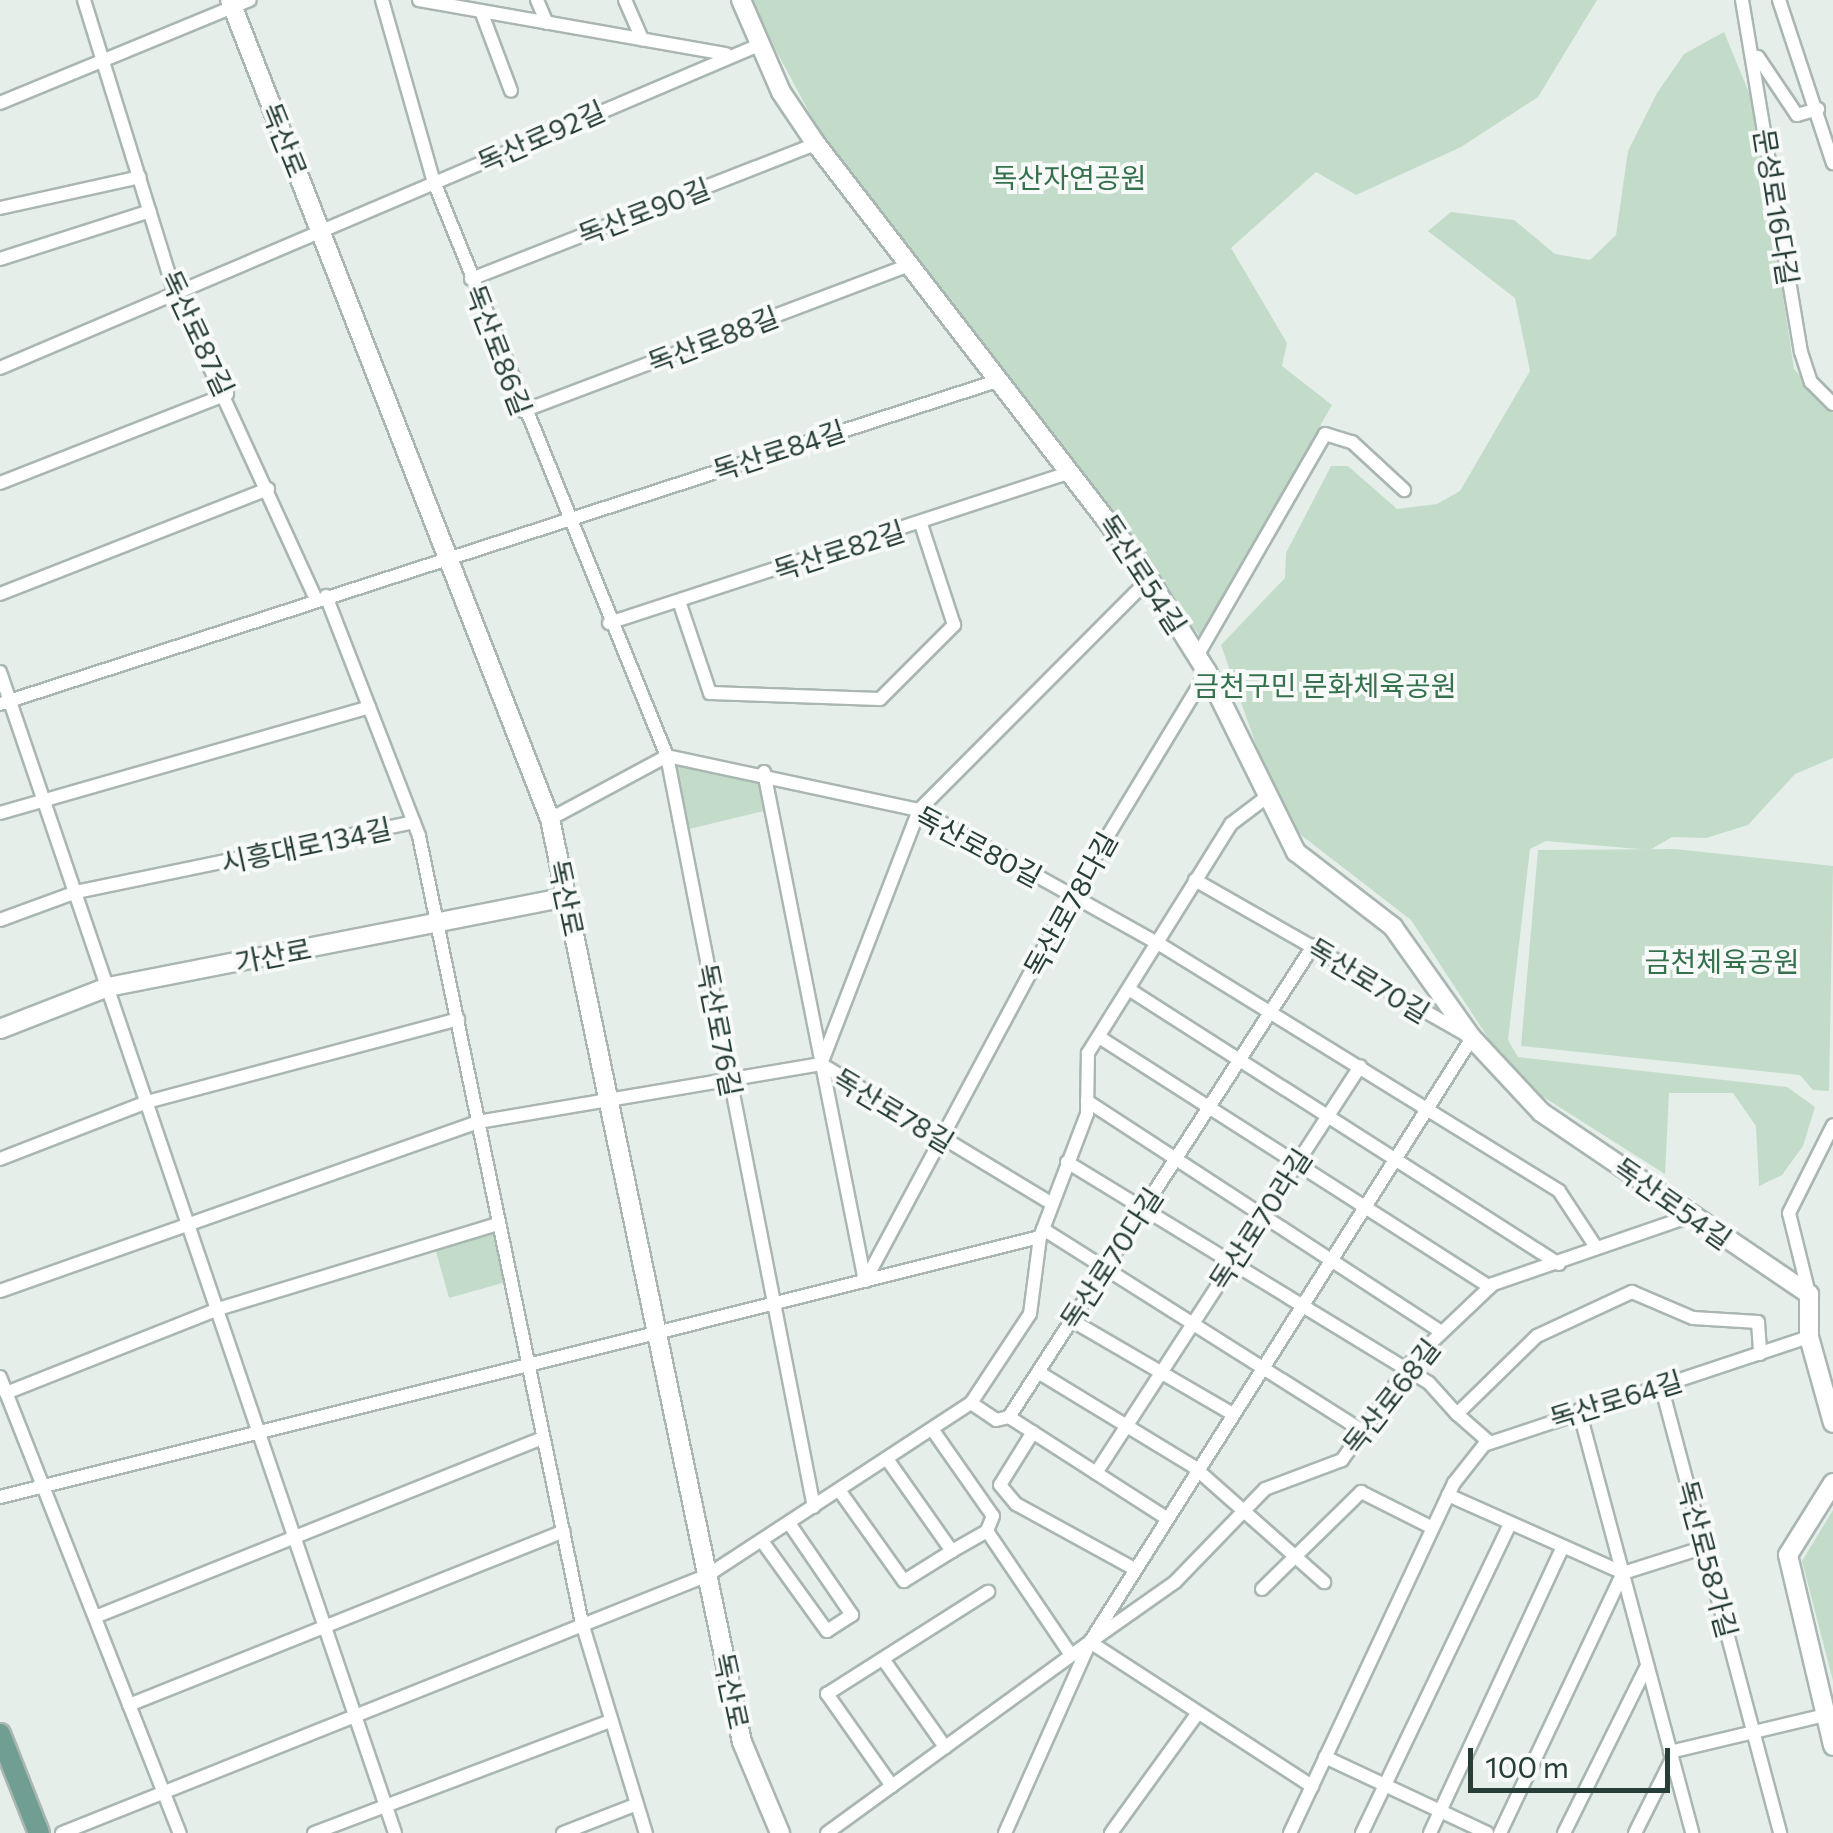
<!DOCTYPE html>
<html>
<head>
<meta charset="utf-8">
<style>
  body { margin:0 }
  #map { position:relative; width:1833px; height:1833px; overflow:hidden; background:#e6eeea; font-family:Commissioner,"Noto Sans KR",sans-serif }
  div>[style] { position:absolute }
  .green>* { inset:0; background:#c2dcc9 }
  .roads { filter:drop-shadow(2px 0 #a9b6b1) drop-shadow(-2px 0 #a9b6b1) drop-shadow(0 2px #a9b6b1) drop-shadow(0 -2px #a9b6b1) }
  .street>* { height:12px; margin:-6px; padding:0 6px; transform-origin:6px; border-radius:6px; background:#fff }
  .secondary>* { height:18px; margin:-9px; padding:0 9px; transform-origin:9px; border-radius:9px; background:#fff }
  .primary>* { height:20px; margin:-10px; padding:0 10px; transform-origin:10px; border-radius:10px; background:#709e93 }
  span { translate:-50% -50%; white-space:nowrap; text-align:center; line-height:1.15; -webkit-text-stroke:8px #f7faf8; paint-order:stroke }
  .street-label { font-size:28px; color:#273e38 }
  .park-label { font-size:28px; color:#35714d }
  .scale { position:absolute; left:1468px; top:1748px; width:202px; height:45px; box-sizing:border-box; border:5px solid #273e38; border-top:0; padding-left:12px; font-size:30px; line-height:35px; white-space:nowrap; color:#273e38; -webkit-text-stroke:8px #f7faf8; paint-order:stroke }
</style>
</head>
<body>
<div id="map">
  <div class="green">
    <i style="clip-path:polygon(749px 0,1597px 0,1538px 97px,1461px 147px,1356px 195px,1316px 172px,1231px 248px,1287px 343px,1282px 366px,1332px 405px,1200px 636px,824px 140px)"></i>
    <i style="clip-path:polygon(1724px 32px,1754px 105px,1794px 369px,1833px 413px,1833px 758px,1795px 774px,1748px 825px,1706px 838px,1672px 837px,1650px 850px,1546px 841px,1530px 849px,1508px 1040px,1518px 1057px,1787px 1087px,1815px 1107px,1803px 1146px,1782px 1175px,1759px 1186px,1756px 1126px,1733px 1093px,1669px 1093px,1665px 1174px,1515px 1079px,1411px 920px,1301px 835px,1273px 793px,1221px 645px,1285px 578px,1286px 553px,1331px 466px,1348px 466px,1397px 509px,1437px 504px,1460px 491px,1530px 371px,1515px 298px,1428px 231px,1451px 212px,1514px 220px,1555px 254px,1590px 260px,1616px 235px,1628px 151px,1657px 93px,1684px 54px)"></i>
    <i style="clip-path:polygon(675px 766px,757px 780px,764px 811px,689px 829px)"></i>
    <i style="clip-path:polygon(1675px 849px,1833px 866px,1829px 1091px,1813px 1090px,1800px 1075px,1521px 1046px,1538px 850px)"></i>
    <i style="clip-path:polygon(494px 1231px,506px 1282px,449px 1298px,435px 1248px)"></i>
    <i style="clip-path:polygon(1833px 1510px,1833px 1681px,1802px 1561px)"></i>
  </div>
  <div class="roads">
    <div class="street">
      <i style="left:84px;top:0;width:300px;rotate:72.8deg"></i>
      <i style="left:173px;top:287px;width:343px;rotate:65.4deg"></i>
      <i style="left:382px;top:0;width:189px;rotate:74.1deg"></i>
      <i style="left:434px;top:182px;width:619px;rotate:67.91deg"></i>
      <i style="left:667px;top:756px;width:765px;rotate:78.93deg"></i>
      <i style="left:419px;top:0;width:312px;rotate:10deg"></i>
      <i style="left:537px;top:0;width:25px;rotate:67deg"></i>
      <i style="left:625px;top:0;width:43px;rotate:66.4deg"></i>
      <i style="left:1742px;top:0;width:357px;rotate:80.5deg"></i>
      <i style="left:1801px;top:352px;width:32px;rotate:72deg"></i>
      <i style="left:1811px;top:382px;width:31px;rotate:45deg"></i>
      <i style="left:1779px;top:0;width:172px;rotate:71.7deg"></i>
      <i style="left:481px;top:11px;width:85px;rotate:69.4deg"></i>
      <i style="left:1758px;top:57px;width:70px;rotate:56.1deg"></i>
      <i style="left:1797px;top:115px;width:22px;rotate:-16deg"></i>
      <i style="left:0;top:103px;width:270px;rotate:-22.4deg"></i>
      <i style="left:0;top:208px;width:143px;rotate:-12.5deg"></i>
      <i style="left:0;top:259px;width:157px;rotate:-17.7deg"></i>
      <i style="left:471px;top:279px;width:370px;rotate:-21.4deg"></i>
      <i style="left:0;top:368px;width:827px;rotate:-23.06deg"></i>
      <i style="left:523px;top:411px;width:407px;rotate:-20.7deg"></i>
      <i style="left:0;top:483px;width:244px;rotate:-21.4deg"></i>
      <i style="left:0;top:594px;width:288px;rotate:-21.4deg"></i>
      <i style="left:326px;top:596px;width:257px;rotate:68.8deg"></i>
      <i style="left:419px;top:836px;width:804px;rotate:78.3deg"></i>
      <i style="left:582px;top:1623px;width:220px;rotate:73.1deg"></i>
      <i style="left:679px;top:601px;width:97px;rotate:71.4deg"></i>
      <i style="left:710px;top:693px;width:170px;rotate:2deg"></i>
      <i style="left:880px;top:699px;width:105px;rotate:-45deg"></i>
      <i style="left:954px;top:625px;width:106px;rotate:-108.1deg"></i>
      <i style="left:609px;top:623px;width:482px;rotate:-18.1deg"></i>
      <i style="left:1197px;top:656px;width:256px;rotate:-60deg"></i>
      <i style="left:1325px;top:434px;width:28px;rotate:17deg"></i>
      <i style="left:1352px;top:442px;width:71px;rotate:42.7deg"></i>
      <i style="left:0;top:672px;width:1226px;rotate:71.21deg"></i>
      <i style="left:0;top:704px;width:1045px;rotate:-17.95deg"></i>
      <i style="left:764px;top:772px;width:519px;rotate:78.78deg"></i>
      <i style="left:0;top:813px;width:384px;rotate:-16deg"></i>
      <i style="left:550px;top:819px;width:133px;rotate:-28.3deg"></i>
      <i style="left:667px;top:756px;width:258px;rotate:12.1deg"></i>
      <i style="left:919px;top:810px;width:277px;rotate:29.2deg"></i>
      <i style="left:1161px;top:945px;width:468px;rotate:31.7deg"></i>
      <i style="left:1559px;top:1191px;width:64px;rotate:56.6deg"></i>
      <i style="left:0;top:920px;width:81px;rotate:-20.2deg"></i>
      <i style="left:76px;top:892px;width:345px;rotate:-11.7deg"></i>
      <i style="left:1130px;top:990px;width:509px;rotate:32.57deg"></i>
      <i style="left:1099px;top:1037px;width:464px;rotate:32.6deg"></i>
      <i style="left:821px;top:1064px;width:272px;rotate:-68.9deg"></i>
      <i style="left:919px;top:810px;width:326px;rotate:-45.1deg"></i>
      <i style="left:1087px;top:1101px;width:423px;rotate:33.1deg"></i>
      <i style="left:0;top:1159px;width:158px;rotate:-21.2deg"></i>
      <i style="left:147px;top:1102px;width:322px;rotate:-14.9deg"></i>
      <i style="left:1067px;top:1162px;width:424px;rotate:31.4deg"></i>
      <i style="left:1429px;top:1383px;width:42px;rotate:47.9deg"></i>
      <i style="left:1457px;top:1414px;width:112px;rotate:-44.3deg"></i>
      <i style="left:1537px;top:1336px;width:105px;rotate:-24.9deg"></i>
      <i style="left:1632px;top:1292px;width:66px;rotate:23.1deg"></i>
      <i style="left:1693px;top:1318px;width:65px;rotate:3.5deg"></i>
      <i style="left:1758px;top:1322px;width:32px;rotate:86deg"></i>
      <i style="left:1043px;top:1229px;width:376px;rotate:32.3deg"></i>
      <i style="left:865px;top:1281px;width:438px;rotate:-61.8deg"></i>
      <i style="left:1072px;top:895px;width:261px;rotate:-58.8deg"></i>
      <i style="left:0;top:1291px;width:507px;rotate:-19.47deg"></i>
      <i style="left:478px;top:1122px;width:348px;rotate:-9.6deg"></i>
      <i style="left:821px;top:1064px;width:270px;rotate:31.2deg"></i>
      <i style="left:1809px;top:1294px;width:83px;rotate:-103.9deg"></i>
      <i style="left:1789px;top:1213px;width:98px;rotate:-63.4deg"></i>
      <i style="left:1071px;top:1320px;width:183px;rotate:30.2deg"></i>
      <i style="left:1038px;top:1372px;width:183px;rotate:31.3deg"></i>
      <i style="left:1194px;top:1467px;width:174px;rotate:41.5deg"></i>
      <i style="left:0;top:1377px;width:490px;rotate:68.5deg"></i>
      <i style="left:1661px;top:1385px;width:464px;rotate:75.1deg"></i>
      <i style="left:6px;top:1393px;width:228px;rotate:-21.6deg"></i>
      <i style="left:218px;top:1309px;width:293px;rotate:-16.9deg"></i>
      <i style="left:971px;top:1403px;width:30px;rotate:34deg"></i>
      <i style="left:996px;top:1420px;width:13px;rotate:-13deg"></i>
      <i style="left:1579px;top:1410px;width:438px;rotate:75deg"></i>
      <i style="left:1457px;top:1414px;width:43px;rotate:41.2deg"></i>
      <i style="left:1009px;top:1417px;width:561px;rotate:-57.16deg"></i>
      <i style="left:1009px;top:1417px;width:183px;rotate:32.7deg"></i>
      <i style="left:932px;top:1429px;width:106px;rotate:55deg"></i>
      <i style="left:993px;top:1516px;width:16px;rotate:112deg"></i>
      <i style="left:987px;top:1531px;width:150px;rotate:55.9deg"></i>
      <i style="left:1033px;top:1432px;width:62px;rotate:121.9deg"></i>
      <i style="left:1000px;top:1485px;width:25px;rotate:50deg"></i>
      <i style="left:1016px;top:1504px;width:131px;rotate:28.7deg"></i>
      <i style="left:887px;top:1459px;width:113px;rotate:54.8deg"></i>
      <i style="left:952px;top:1551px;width:40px;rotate:-29.7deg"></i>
      <i style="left:1096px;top:1473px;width:485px;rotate:-57deg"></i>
      <i style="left:839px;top:1490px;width:112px;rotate:54.5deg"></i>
      <i style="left:904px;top:1581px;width:57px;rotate:-32deg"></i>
      <i style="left:1448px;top:1495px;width:192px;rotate:24deg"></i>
      <i style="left:0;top:1497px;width:1072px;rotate:-14.04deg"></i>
      <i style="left:762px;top:1541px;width:111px;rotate:54.2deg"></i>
      <i style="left:827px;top:1631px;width:30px;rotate:-33deg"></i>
      <i style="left:852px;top:1615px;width:112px;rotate:-124.4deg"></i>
      <i style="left:1623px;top:1573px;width:86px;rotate:-17.6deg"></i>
      <i style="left:1262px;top:1589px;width:139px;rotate:-44.4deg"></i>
      <i style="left:1361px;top:1492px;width:80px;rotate:26.6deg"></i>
      <i style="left:95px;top:1617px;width:482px;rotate:-21.8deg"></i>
      <i style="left:1090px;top:1642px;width:265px;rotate:33deg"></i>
      <i style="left:883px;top:1659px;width:108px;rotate:54.8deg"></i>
      <i style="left:129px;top:1705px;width:468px;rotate:-21.8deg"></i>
      <i style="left:1670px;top:1752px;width:159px;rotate:-13.4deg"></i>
      <i style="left:1325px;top:1757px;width:179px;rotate:25.1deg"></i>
      <i style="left:892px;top:1786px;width:113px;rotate:-125.2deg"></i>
      <i style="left:827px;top:1694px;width:191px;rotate:-32.4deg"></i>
      <i style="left:62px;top:1833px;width:696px;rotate:-21.77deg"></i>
      <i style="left:708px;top:1575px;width:314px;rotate:-33.2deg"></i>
      <i style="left:971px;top:1403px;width:107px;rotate:-56.5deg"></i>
      <i style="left:1030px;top:1314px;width:78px;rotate:-82.6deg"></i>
      <i style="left:1040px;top:1237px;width:132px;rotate:-69.1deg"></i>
      <i style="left:1087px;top:1114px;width:61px;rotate:-89.1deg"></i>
      <i style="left:1088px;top:1053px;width:270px;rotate:-58deg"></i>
      <i style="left:1231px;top:824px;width:41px;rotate:-37.1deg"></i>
      <i style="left:314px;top:1833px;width:317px;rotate:-20.7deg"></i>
      <i style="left:563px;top:1833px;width:77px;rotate:-21.3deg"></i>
      <i style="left:827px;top:1833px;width:325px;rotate:-36deg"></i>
      <i style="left:1090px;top:1642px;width:715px;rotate:-57.69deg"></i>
      <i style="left:1472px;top:1038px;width:319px;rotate:-150.3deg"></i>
      <i style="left:1005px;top:1833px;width:209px;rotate:-66deg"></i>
      <i style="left:1090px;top:1642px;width:104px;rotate:-35.2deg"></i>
      <i style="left:1175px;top:1582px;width:129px;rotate:-45.9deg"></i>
      <i style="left:1265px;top:1489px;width:82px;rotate:-20.6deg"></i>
      <i style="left:1342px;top:1460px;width:123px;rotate:-54.6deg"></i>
      <i style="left:1413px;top:1360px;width:110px;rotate:-43.5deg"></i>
      <i style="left:1493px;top:1284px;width:212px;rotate:-19deg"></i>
      <i style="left:1111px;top:1833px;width:148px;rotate:-54.1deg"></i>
      <i style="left:1290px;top:1833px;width:387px;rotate:-64.9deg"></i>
      <i style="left:1454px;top:1483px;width:48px;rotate:-51.7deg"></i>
      <i style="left:1484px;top:1445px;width:342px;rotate:-18.4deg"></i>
      <i style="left:1362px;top:1833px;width:343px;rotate:-64.4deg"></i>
      <i style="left:1430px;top:1833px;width:313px;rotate:-65.1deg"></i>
      <i style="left:1500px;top:1833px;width:288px;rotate:-64.7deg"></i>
      <i style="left:1564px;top:1833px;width:186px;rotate:-63.6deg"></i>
      <i style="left:1635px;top:1833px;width:83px;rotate:-63.4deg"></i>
    </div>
    <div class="secondary">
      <i style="left:230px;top:0;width:879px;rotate:68.66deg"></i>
      <i style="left:550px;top:819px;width:943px;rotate:78.25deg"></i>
      <i style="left:742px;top:1742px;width:99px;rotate:67.3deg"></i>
      <i style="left:741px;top:0;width:100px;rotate:66.5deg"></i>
      <i style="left:781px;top:92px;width:63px;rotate:56.1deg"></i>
      <i style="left:816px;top:144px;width:525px;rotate:52.34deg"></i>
      <i style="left:1137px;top:560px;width:132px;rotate:58deg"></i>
      <i style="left:1207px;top:672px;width:201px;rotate:63.7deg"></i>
      <i style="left:1296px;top:852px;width:123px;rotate:37.7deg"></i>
      <i style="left:1393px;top:927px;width:136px;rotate:54.6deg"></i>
      <i style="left:1472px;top:1038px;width:101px;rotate:47deg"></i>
      <i style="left:1541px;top:1112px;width:324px;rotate:34.2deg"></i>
      <i style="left:1809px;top:1294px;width:43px;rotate:90deg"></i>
      <i style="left:1809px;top:1337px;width:89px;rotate:74.4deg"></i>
      <i style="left:0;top:1029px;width:116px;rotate:-21.3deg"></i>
      <i style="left:108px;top:987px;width:469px;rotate:-11.1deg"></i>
      <i style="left:1833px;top:1483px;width:85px;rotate:122deg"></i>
      <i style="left:1788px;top:1555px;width:196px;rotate:76.7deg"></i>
    </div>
    <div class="primary">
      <i style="left:0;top:1734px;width:106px;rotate:68.5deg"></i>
    </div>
  </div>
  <div class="street-label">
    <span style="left:541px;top:136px;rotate:-24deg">독산로92길</span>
    <span style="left:285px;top:140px;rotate:68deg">독산로</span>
    <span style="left:1777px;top:207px;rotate:81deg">문성로16다길</span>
    <span style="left:644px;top:211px;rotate:-21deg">독산로90길</span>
    <span style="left:198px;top:333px;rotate:65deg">독산로87길</span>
    <span style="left:713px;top:339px;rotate:-21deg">독산로88길</span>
    <span style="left:499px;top:350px;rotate:69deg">독산로86길</span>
    <span style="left:779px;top:450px;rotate:-18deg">독산로84길</span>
    <span style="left:839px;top:550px;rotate:-18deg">독산로82길</span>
    <span style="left:1143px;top:574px;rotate:57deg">독산로54길</span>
    <span style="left:306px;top:845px;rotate:-12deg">시흥대로134길</span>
    <span style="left:979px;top:846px;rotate:28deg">독산로80길</span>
    <span style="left:567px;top:898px;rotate:78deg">독산로</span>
    <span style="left:1070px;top:904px;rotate:-61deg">독산로78다길</span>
    <span style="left:273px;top:955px;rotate:-11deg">가산로</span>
    <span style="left:1369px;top:980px;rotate:31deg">독산로70길</span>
    <span style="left:720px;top:1030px;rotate:79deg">독산로76길</span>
    <span style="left:894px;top:1110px;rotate:31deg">독산로78길</span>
    <span style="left:1673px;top:1203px;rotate:35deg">독산로54길</span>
    <span style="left:1260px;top:1219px;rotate:-57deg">독산로70라길</span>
    <span style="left:1111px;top:1258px;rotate:-57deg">독산로70다길</span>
    <span style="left:1391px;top:1396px;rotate:-52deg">독산로68길</span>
    <span style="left:1616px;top:1399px;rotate:-17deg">독산로64길</span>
    <span style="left:1708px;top:1559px;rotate:75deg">독산로58가길</span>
    <span style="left:732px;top:1691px;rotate:78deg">독산로</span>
  </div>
  <div class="park-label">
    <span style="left:1069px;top:177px">독산자연공원</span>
    <span style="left:1325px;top:685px">금천구민 문화체육공원</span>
    <span style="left:1722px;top:961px">금천체육공원</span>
  </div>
  <div class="scale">100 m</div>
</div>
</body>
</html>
